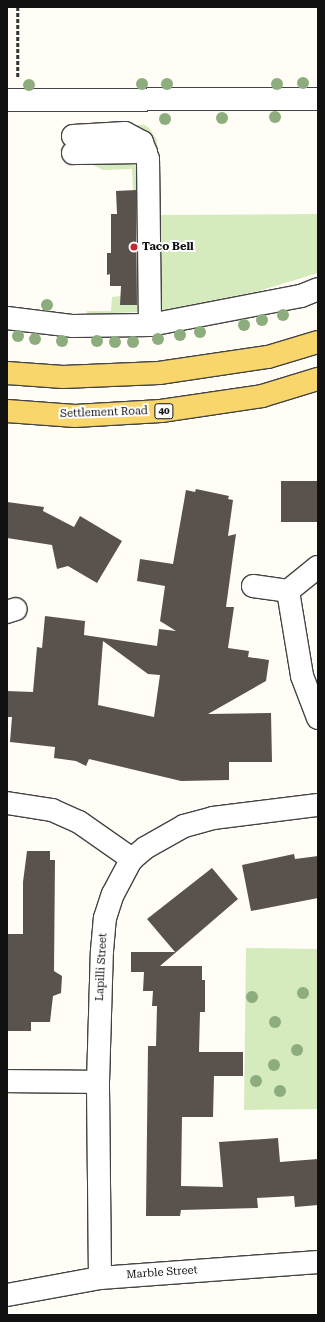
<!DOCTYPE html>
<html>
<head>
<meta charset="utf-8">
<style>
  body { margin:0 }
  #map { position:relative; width:325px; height:1322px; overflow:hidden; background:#fffdf5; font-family:"Roboto Serif",serif }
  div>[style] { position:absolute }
  .green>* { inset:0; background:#d5ebbd }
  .building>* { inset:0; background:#5a524d }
  .path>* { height:2.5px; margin-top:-1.25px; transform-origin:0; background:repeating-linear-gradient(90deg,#333 0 4px,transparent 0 6px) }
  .roads { filter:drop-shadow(1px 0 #444) drop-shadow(-1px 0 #444) drop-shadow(0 1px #444) drop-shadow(0 -1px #444) }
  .minor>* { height:22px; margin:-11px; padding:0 11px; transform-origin:11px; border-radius:11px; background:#fff }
  .major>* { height:22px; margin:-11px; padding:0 11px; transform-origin:11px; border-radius:11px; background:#f9d66b }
  .trees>* { width:12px; height:12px; margin:-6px; border-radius:50%; background:#8dad7f }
  .dots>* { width:11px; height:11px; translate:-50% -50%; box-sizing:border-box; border:2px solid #fff; border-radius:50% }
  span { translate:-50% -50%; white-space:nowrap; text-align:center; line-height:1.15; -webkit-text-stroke:4px #fff; paint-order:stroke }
  .shield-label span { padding:1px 3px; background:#fff; border:1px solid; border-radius:3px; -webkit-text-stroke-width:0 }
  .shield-label { font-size:10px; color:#111; font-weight:700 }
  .poi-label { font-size:11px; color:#111; font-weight:700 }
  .left { translate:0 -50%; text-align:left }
  .street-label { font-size:11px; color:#111 }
  .frame { position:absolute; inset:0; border:8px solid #111; pointer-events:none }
</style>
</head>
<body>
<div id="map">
  <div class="green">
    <i style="clip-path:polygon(88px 125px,145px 125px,149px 128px,157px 140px,158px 215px,318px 214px,318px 273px,255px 292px,163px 310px,158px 309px,154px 155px)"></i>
    <i style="clip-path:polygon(90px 160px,134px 161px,139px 166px,142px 190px,133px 190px,132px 169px,103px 170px,91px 164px)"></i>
    <i style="clip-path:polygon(121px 296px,121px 305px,140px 305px,139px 312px,87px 314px,87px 311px,111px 311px,112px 297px)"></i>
    <i style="clip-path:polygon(246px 948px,318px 949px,318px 1109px,244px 1110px)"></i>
  </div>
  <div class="building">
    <i style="clip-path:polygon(136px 190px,137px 305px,120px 305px,121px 286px,110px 286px,110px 274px,107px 275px,107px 253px,111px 253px,111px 214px,117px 214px,116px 191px)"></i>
    <i style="clip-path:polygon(281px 481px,318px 481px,318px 522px,281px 522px)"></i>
    <i style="clip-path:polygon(evenodd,196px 489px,229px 496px,228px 499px,233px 500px,228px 536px,236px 534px,226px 607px,234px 607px,228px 648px,249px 651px,248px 657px,269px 660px,266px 681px,208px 714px,271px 713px,272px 762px,229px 762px,229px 780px,181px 781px,89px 759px,86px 766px,76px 761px,54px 758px,55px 747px,10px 742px,12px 717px,7px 717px,7px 691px,33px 692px,37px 647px,42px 648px,45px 616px,85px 621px,84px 635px,157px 646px,159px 629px,176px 631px,160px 621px,165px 586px,137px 581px,140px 559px,173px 564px,186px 490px,195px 492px,196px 489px,103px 641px,148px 674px,160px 675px,154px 717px,98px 705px,103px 641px)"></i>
    <i style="clip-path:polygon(7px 502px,44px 507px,43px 511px,74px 527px,80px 516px,122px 541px,97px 583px,68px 566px,57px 569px,52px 545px,7px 538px)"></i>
    <i style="clip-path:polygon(27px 851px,50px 851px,50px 860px,55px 860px,54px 971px,62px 976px,61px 993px,53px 996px,50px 1022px,31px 1022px,31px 1031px,7px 1031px,7px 934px,23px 934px,23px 882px)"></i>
    <i style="clip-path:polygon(294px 854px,295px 859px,318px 856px,318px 898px,251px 911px,242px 865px)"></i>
    <i style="clip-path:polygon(212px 868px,238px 899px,160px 966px,202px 966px,202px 980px,205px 980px,205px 1012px,200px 1012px,199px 1052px,243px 1052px,243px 1076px,214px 1076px,213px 1117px,182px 1117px,181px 1186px,223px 1187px,219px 1142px,278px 1138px,280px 1162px,318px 1159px,318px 1205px,295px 1207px,294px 1196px,257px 1198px,258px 1208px,181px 1210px,180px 1216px,146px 1216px,148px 1046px,156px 1046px,157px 1006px,152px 1006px,153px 991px,143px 991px,144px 972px,131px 972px,131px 952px,175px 952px,147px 919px)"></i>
  </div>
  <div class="path">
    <i style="left:18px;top:7px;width:71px;rotate:90deg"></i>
  </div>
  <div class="roads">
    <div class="minor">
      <i style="left:7px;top:100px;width:311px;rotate:-0.2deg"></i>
      <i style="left:73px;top:136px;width:52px;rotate:-3.3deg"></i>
      <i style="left:125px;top:133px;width:19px;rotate:28deg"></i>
      <i style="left:142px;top:142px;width:18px;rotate:71deg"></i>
      <i style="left:148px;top:159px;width:166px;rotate:89.3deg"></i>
      <i style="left:73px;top:153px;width:73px;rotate:-0.8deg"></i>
      <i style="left:7px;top:318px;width:65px;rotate:7deg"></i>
      <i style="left:72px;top:326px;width:78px;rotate:-0.7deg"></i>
      <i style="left:150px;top:325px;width:154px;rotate:-10.9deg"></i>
      <i style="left:301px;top:296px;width:18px;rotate:-22deg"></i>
      <i style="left:253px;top:586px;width:35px;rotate:8deg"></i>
      <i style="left:288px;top:591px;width:38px;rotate:-39deg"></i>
      <i style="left:288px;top:591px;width:86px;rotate:80.6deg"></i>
      <i style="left:302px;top:676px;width:45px;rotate:69.1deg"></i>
      <i style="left:7px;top:612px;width:9px;rotate:-18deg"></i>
      <i style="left:7px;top:803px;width:46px;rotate:8.8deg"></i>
      <i style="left:52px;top:810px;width:30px;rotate:24deg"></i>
      <i style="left:79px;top:822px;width:65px;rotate:34.9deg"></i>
      <i style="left:7px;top:1081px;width:91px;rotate:0.6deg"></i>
      <i style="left:100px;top:1278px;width:196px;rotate:-90.6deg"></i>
      <i style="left:98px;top:1082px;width:131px;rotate:-88.3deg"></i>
      <i style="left:102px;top:951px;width:33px;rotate:-85deg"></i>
      <i style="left:105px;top:918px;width:25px;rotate:-72deg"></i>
      <i style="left:113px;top:894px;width:40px;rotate:-62deg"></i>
      <i style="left:132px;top:859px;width:17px;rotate:-40deg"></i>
      <i style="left:145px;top:848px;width:45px;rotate:-29.4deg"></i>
      <i style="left:184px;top:826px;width:30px;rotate:-15deg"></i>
      <i style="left:213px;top:818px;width:106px;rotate:-7.1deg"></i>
      <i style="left:7px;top:1295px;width:95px;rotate:-10.4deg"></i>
      <i style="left:100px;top:1278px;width:219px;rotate:-4.2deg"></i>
    </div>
    <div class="major">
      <i style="left:7px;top:373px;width:56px;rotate:4.1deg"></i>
      <i style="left:63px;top:377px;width:96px;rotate:-2.4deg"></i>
      <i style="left:159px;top:373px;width:110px;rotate:-8.4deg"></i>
      <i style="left:268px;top:357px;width:52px;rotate:-16.7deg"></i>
      <i style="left:7px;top:411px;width:68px;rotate:4.2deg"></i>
      <i style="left:75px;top:416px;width:86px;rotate:-3.3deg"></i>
      <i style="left:161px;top:411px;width:102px;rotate:-8.4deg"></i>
      <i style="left:262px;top:396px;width:59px;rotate:-16.9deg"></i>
    </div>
  </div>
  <div class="trees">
    <i style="left:303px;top:83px"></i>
    <i style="left:142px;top:84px"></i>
    <i style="left:167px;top:84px"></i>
    <i style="left:277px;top:84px"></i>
    <i style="left:29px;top:85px"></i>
    <i style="left:275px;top:117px"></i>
    <i style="left:222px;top:118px"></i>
    <i style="left:165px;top:119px"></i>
    <i style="left:47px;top:305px"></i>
    <i style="left:283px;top:315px"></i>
    <i style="left:262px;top:320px"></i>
    <i style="left:244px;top:325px"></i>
    <i style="left:200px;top:332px"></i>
    <i style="left:180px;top:335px"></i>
    <i style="left:18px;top:336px"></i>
    <i style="left:35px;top:339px"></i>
    <i style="left:158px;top:339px"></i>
    <i style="left:62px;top:341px"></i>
    <i style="left:97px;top:341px"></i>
    <i style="left:115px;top:342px"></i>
    <i style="left:133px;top:342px"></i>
    <i style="left:303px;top:993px"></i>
    <i style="left:252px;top:997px"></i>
    <i style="left:275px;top:1022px"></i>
    <i style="left:297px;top:1050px"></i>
    <i style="left:274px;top:1065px"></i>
    <i style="left:256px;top:1081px"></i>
    <i style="left:280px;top:1091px"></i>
  </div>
  <div class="dots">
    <i style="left:134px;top:247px;background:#c4262e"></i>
  </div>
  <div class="shield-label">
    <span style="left:164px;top:411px">40</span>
  </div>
  <div class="poi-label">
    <span class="left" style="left:142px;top:247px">Taco Bell</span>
  </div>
  <div class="street-label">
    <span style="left:104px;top:413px;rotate:-2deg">Settlement Road</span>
    <span style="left:102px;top:967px;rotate:-87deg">Lapilli Street</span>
    <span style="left:162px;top:1273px;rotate:-4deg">Marble Street</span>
  </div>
  <div class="frame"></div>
</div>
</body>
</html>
